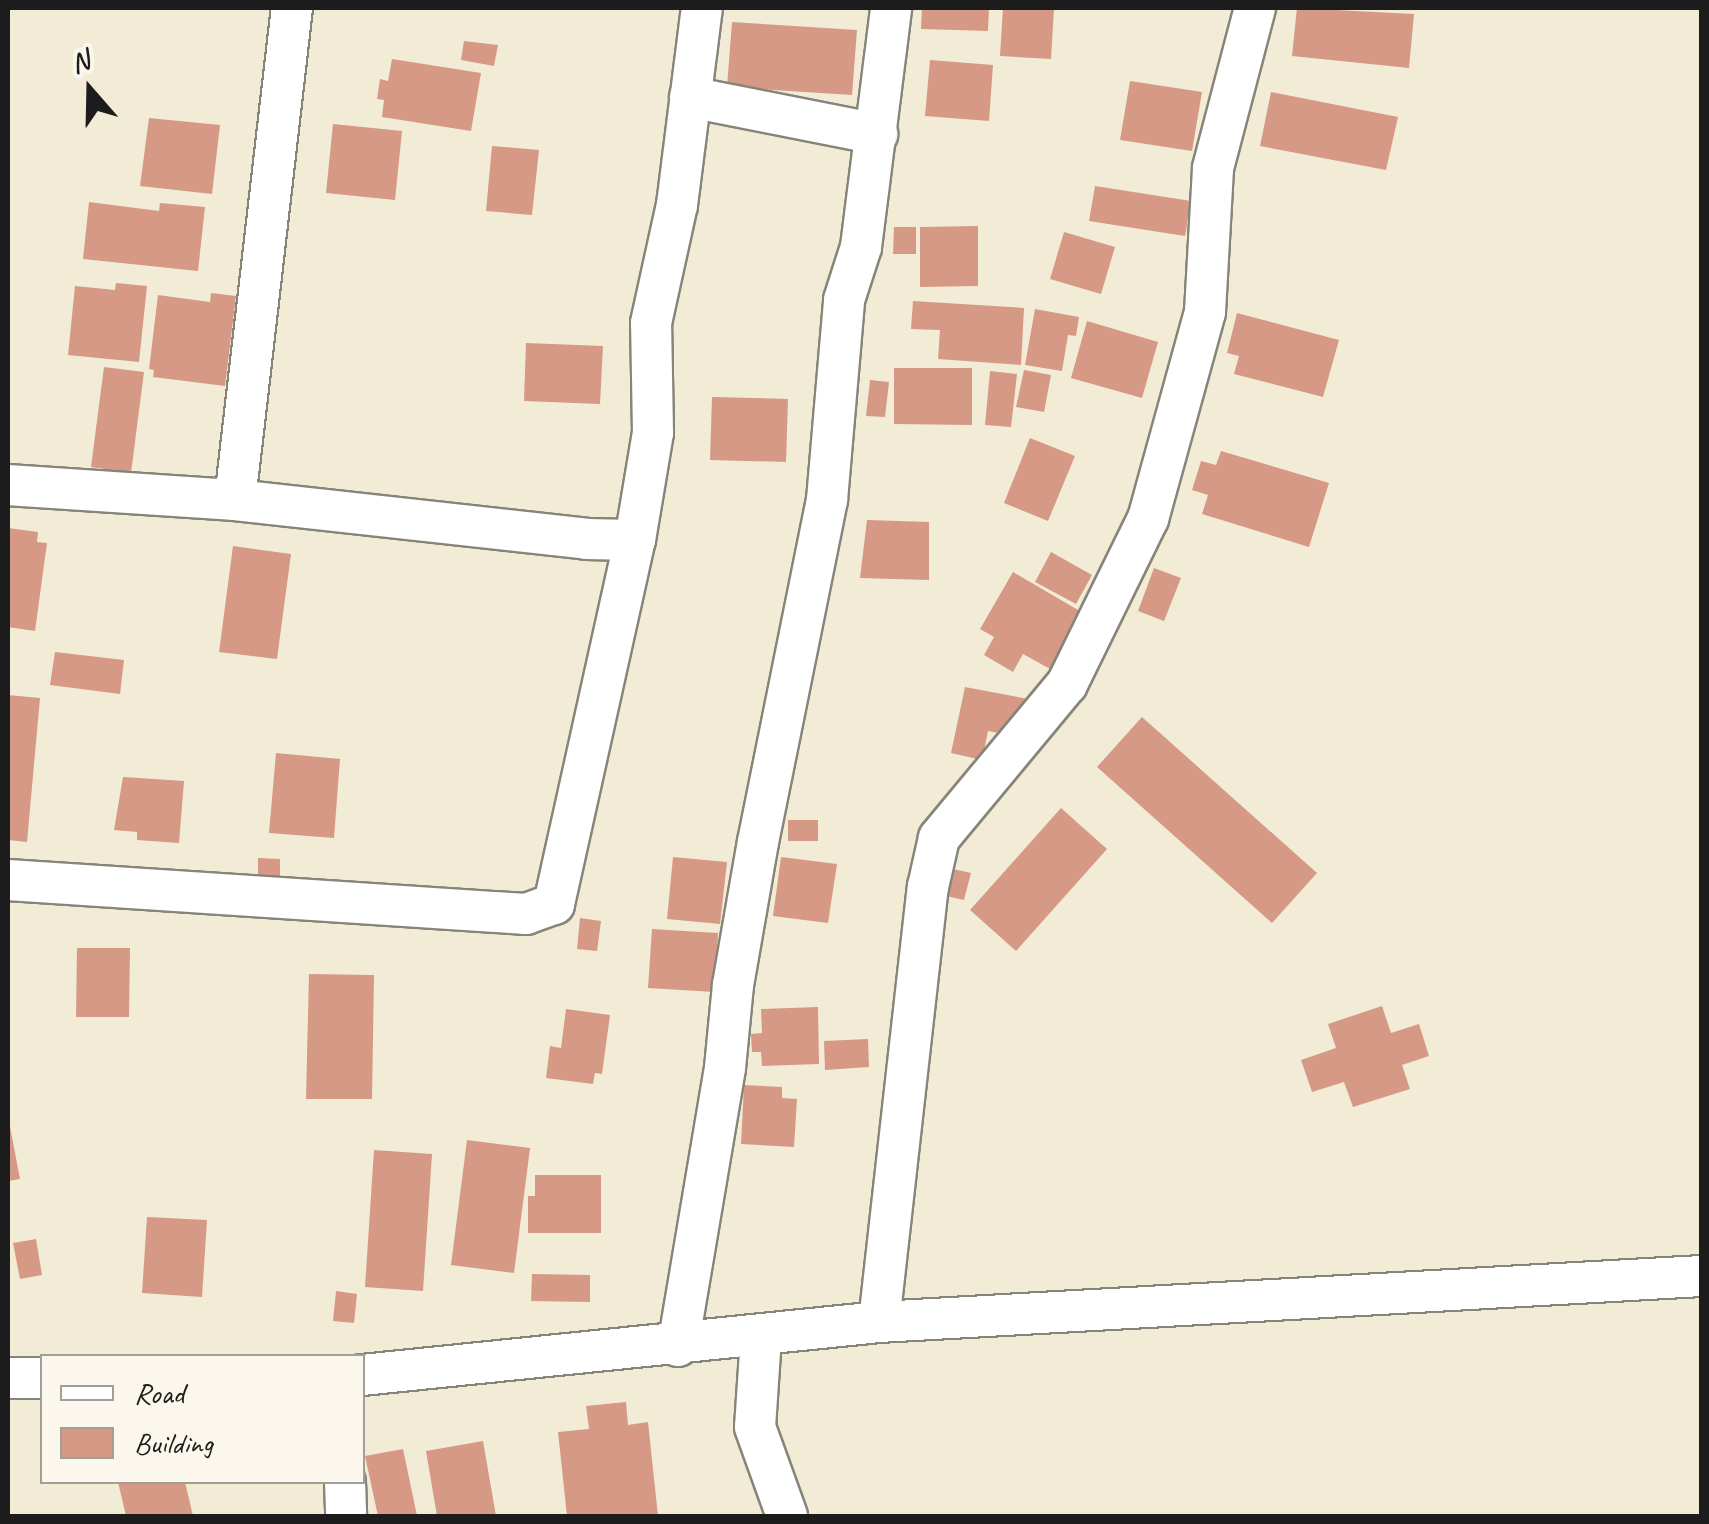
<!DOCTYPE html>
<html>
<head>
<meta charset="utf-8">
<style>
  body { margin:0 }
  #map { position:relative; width:1709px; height:1524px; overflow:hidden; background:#f2ecd6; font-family:Caveat,sans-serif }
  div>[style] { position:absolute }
  .building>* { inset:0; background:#d59986 }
  .roads { filter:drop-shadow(2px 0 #878479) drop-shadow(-2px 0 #878479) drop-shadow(0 2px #878479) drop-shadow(0 -2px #878479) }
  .minor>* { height:40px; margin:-20px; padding:0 20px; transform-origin:20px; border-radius:20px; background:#fff }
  span { translate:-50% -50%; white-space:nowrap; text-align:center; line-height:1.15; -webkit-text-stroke:10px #fbf7ec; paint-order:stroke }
  .frame { position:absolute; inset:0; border:10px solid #1c1c1c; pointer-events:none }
  .legend { position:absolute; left:40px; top:1354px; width:325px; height:130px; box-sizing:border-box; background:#fbf7ec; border:2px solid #a29f99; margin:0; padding:12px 18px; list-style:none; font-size:30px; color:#1c1c1c }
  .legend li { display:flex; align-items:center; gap:20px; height:50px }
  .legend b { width:50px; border:2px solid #a29f99 }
  .north { position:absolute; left:40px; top:40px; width:100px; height:100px; -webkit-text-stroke:8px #fbf7ec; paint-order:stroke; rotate:340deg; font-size:28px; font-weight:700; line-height:40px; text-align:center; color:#1c1c1c }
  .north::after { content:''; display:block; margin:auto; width:35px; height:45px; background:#1c1c1c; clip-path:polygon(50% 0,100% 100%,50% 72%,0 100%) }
</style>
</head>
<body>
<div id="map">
  <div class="building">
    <i style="clip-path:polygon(922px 8px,989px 8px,988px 31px,921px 29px)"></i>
    <i style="clip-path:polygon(1003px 8px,1054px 8px,1051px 59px,1000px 56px)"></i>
    <i style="clip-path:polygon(1297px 8px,1414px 14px,1409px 68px,1292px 56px)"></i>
    <i style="clip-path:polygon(732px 22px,857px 30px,852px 95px,727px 87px)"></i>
    <i style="clip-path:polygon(464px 41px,498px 45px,494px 66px,461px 60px)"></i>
    <i style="clip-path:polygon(392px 59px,481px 73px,471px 131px,382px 117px,384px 100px,377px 99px,380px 79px,388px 81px)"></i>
    <i style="clip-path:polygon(930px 60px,993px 65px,989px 121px,925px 116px)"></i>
    <i style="clip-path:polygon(1130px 81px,1202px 92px,1192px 151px,1120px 140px)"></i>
    <i style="clip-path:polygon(1271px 92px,1398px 117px,1386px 170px,1260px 146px)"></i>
    <i style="clip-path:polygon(149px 118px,220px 125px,212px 194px,140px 186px)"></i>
    <i style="clip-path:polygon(333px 124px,402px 131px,395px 200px,326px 193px)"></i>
    <i style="clip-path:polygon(492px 146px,539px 150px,532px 215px,486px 211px)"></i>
    <i style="clip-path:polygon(1095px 186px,1191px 201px,1185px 236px,1089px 221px)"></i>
    <i style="clip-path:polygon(89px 202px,159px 211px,160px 203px,205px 207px,198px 271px,83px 259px)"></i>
    <i style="clip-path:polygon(978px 226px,978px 286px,920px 287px,920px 227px)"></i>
    <i style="clip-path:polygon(894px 227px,916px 227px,916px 254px,893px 254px)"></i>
    <i style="clip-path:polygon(1064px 232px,1115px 247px,1101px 294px,1050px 279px)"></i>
    <i style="clip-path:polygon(116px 283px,147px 286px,139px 362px,68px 355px,75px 286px,115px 290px)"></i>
    <i style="clip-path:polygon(211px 293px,236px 296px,225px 386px,153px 377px,154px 370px,149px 369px,158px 295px,210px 302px)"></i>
    <i style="clip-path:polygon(913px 301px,1024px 308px,1021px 365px,938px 359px,940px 330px,911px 329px)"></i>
    <i style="clip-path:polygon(1035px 309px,1079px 317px,1076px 336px,1068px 335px,1062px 371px,1025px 365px)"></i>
    <i style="clip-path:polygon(1237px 313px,1339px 340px,1323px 397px,1234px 374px,1239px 356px,1227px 353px)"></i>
    <i style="clip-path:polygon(1087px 321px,1158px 342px,1142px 398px,1071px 378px)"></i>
    <i style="clip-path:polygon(526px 343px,603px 346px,600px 404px,524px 401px)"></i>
    <i style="clip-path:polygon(104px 367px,144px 372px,131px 473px,91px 467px)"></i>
    <i style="clip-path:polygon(894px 368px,972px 368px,972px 425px,894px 424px)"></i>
    <i style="clip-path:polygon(1024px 370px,1051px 375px,1044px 412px,1016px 407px)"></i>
    <i style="clip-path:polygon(990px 371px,1017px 374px,1011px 427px,985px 425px)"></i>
    <i style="clip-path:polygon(870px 380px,889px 382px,885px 417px,866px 416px)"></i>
    <i style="clip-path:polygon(712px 397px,788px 399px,786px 462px,710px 460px)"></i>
    <i style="clip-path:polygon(1030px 438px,1075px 456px,1048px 521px,1004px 503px)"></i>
    <i style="clip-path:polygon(1221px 451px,1329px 483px,1309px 547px,1202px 514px,1208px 495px,1192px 490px,1201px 461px,1216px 465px)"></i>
    <i style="clip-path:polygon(867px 520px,929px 522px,929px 580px,860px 578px)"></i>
    <i style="clip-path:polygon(8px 528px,38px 532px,37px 542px,47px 543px,35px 631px,8px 627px)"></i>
    <i style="clip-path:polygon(233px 546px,291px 554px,277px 659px,219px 652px)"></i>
    <i style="clip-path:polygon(1051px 552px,1092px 575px,1076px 604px,1035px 582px)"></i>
    <i style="clip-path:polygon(1154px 568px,1181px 578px,1164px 621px,1138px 611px)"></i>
    <i style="clip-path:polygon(1013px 572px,1085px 614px,1052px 670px,1023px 654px,1013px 672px,984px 655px,994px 637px,980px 629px)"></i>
    <i style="clip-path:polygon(55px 652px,124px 660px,120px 694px,50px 685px)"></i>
    <i style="clip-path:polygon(965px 687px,1028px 699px,1023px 724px,1007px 720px,1005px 734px,988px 731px,982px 760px,951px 753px)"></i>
    <i style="clip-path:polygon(8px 695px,40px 698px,27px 842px,8px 840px)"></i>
    <i style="clip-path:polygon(1142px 717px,1317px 873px,1272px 923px,1097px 767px)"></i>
    <i style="clip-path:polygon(276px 753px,340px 759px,334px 838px,269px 833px)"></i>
    <i style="clip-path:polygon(123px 777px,184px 781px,179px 843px,137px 840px,137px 832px,114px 830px)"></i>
    <i style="clip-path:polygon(1061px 808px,1107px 849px,1016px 951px,970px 910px)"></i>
    <i style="clip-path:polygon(788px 820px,818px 820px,818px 841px,788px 841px)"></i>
    <i style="clip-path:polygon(673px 857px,727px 862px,720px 924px,667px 919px)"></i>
    <i style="clip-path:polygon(781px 857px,837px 864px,828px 923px,773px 916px)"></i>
    <i style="clip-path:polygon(258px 858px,280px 859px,280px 887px,258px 887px)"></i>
    <i style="clip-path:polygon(953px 869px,971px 873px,964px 900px,946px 896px)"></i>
    <i style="clip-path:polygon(580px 918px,601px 921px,597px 951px,577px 949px)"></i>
    <i style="clip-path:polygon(652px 929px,718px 933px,715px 992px,648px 988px)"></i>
    <i style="clip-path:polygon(77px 948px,130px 948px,129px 1017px,76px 1017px)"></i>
    <i style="clip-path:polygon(309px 974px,374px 975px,372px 1099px,306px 1099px)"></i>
    <i style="clip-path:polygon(1382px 1006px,1391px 1033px,1419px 1024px,1429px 1056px,1402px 1065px,1410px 1089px,1353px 1107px,1344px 1082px,1312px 1092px,1301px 1060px,1336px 1048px,1328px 1024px)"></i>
    <i style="clip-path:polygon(818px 1007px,819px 1064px,762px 1066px,761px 1052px,752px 1052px,751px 1034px,762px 1033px,761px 1009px)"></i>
    <i style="clip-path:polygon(566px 1009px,610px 1015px,602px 1074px,595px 1073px,593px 1084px,546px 1078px,550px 1046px,561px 1048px)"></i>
    <i style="clip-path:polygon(868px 1039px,869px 1067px,825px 1070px,824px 1041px)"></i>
    <i style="clip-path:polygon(744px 1085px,782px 1087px,782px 1098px,797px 1099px,794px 1147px,741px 1144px)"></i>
    <i style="clip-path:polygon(8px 1116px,20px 1179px,8px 1181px)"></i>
    <i style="clip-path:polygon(467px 1140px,530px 1148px,514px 1273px,451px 1265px)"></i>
    <i style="clip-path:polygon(374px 1150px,432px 1154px,423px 1291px,365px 1287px)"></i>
    <i style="clip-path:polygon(535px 1175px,601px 1175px,601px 1233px,528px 1233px,528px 1196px,535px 1196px)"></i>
    <i style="clip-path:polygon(147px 1217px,207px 1220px,202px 1297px,142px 1293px)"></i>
    <i style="clip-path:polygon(36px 1239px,42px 1275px,20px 1279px,13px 1243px)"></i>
    <i style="clip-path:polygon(532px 1274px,590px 1275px,590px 1302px,531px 1301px)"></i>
    <i style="clip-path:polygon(336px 1291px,357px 1294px,354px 1323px,333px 1321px)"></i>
    <i style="clip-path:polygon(626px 1402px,628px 1425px,648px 1422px,658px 1516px,567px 1516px,558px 1432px,589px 1429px,586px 1406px)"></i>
    <i style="clip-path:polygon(483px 1441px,496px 1516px,437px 1516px,426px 1451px)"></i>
    <i style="clip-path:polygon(403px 1449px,417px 1516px,378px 1516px,365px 1456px)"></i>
    <i style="clip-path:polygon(118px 1482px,185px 1482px,193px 1516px,126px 1516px)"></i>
  </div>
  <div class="roads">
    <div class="minor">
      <i style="left:690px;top:97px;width:191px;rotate:11.2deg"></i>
      <i style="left:8px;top:485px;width:227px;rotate:3.8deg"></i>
      <i style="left:235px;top:500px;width:353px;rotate:6.3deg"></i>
      <i style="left:586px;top:539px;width:49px;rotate:1.2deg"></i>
      <i style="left:235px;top:500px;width:495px;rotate:-83.4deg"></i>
      <i style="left:8px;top:880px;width:519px;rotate:3.76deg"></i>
      <i style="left:526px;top:914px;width:30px;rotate:-20deg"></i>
      <i style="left:554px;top:904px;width:373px;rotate:-77.5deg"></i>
      <i style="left:635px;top:540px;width:109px;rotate:-80.5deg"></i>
      <i style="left:653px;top:433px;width:110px;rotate:-91deg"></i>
      <i style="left:651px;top:323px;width:121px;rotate:-77.6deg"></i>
      <i style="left:677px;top:205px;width:199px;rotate:-82.8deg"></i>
      <i style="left:879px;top:1322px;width:438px;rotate:-83.6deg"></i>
      <i style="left:928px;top:887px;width:50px;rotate:-77.3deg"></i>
      <i style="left:939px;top:838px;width:200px;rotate:-50.3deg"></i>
      <i style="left:1067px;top:684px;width:184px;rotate:-63.9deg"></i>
      <i style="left:1148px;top:519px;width:215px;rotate:-74.6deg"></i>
      <i style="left:1205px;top:312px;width:144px;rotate:-86.8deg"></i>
      <i style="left:1213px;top:168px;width:165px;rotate:-75.3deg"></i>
      <i style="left:761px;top:1337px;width:90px;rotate:93.8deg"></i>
      <i style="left:755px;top:1427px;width:95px;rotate:70.2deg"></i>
      <i style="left:678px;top:1346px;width:282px;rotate:-80.4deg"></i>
      <i style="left:725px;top:1068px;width:83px;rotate:-84.5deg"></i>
      <i style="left:733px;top:985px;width:145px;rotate:-80.1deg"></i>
      <i style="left:758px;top:842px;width:349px;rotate:-78.6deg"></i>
      <i style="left:827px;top:500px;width:201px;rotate:-85.1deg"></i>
      <i style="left:844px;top:300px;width:56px;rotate:-72.2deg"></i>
      <i style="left:861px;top:247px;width:241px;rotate:-82.8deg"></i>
      <i style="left:362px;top:1375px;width:520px;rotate:-5.85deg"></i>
      <i style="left:879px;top:1322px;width:824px;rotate:-3.2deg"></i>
      <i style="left:8px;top:1378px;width:34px"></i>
      <i style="left:345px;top:1482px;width:34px;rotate:88deg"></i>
    </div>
  </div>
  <div class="frame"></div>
  <ul class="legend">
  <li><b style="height:12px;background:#fff"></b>Road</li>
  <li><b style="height:28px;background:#d59986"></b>Building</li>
  </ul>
  <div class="north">N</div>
</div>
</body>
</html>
